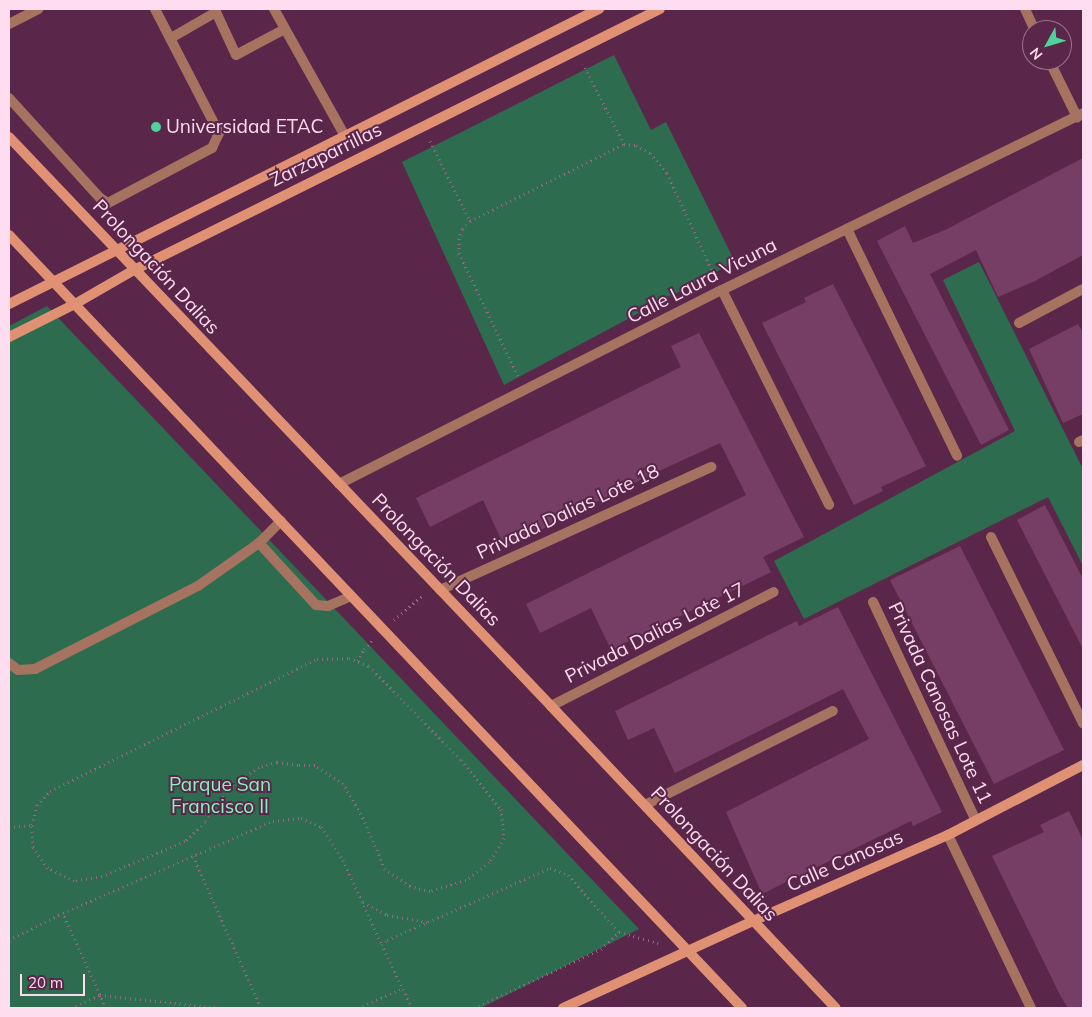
<!DOCTYPE html>
<html>
<head>
<meta charset="utf-8">
<style>
  body { margin:0 }
  #map { position:relative; width:1092px; height:1017px; overflow:hidden; background:#5a274a; font-family:Mulish,sans-serif }
  div>[style] { position:absolute }
  .green>* { inset:0; background:#2d6c4e }
  .building>* { inset:0; background:#773e65 }
  .path>* { height:3px; margin-top:-1.5px; transform-origin:0; background:repeating-linear-gradient(90deg,#956886 0 1px,transparent 0 5px) }
  .lane>* { height:10px; margin:-5px; padding:0 5px; transform-origin:5px; border-radius:5px; background:#a67361 }
  .street>* { height:10px; margin:-5px; padding:0 5px; transform-origin:5px; border-radius:5px; background:#a67361 }
  .secondary>* { height:10px; margin:-5px; padding:0 5px; transform-origin:5px; border-radius:5px; background:#e09174 }
  .dots>* { width:14px; height:14px; translate:-50% -50%; box-sizing:border-box; border:2px solid #5a274a; border-radius:50% }
  span { translate:-50% -50%; white-space:nowrap; text-align:center; line-height:1.15; -webkit-text-stroke:4px #5a274a; paint-order:stroke }
  .poi-label { font-size:19px; color:#feddf1 }
  .left { translate:0 -50%; text-align:left }
  .street-label { font-size:19px; color:#feddf1 }
  .park-label { font-size:19px; color:#88f2bd }
  .frame { position:absolute; inset:0; border:10px solid #feddf1; pointer-events:none }
  .north { position:absolute; left:1022px; top:20px; width:50px; height:50px; box-sizing:border-box; background:#5a274a; border:1px solid #9c708d; border-radius:50%; rotate:231deg; font-size:14px; font-weight:700; line-height:20px; text-align:center; color:#feddf1 }
  .north::after { content:''; display:block; margin:auto; width:18px; height:22px; background:#50d398; clip-path:polygon(50% 0,100% 100%,50% 72%,0 100%) }
  .scale { position:absolute; left:20px; top:974px; width:65px; height:22px; box-sizing:border-box; border:2px solid #feddf1; border-top:0; padding-left:6px; font-size:15px; line-height:18px; white-space:nowrap; color:#feddf1; -webkit-text-stroke:4px #5a274a; paint-order:stroke }
</style>
</head>
<body>
<div id="map">
  <div class="green">
    <i style="clip-path:polygon(614px 55px,651px 130px,666px 122px,735px 262px,504px 385px,402px 162px)"></i>
    <i style="clip-path:polygon(979px 262px,1083px 469px,1083px 566px,1048px 497px,804px 619px,774px 561px,1015px 431px,943px 280px)"></i>
    <i style="clip-path:polygon(47px 306px,639px 929px,481px 1008px,9px 1008px,9px 326px)"></i>
  </div>
  <div class="building">
    <i style="clip-path:polygon(1083px 158px,1083px 255px,1035px 281px,998px 297px,976px 250px,930px 274px,1009px 430px,981px 445px,877px 241px,905px 226px,913px 243px,945px 230px)"></i>
    <i style="clip-path:polygon(833px 284px,926px 466px,881px 487px,883px 491px,854px 505px,762px 323px,806px 302px,804px 298px)"></i>
    <i style="clip-path:polygon(1078px 324px,1083px 333px,1083px 414px,1063px 423px,1029px 349px)"></i>
    <i style="clip-path:polygon(699px 333px,804px 537px,763px 557px,771px 572px,611px 650px,591px 608px,540px 633px,526px 604px,746px 495px,720px 443px,644px 478px,505px 548px,483px 500px,430px 527px,416px 498px,681px 367px,671px 346px)"></i>
    <i style="clip-path:polygon(1045px 505px,1083px 579px,1083px 649px,1017px 520px)"></i>
    <i style="clip-path:polygon(960px 546px,1064px 750px,994px 784px,890px 580px)"></i>
    <i style="clip-path:polygon(838px 607px,942px 812px,913px 826px,911px 821px,762px 894px,726px 812px,869px 739px,843px 689px,675px 773px,654px 728px,628px 740px,615px 711px,797px 621px,799px 626px)"></i>
    <i style="clip-path:polygon(1069px 811px,1083px 840px,1083px 1008px,1068px 1008px,1061px 997px,992px 856px,1044px 832px,1040px 825px)"></i>
  </div>
  <div class="path">
    <i style="left:430px;top:141px;width:89px;rotate:63.4deg"></i>
    <i style="left:470px;top:221px;width:172px;rotate:-26.6deg"></i>
    <i style="left:624px;top:144px;width:90px;rotate:-117.1deg"></i>
    <i style="left:624px;top:144px;width:12px;rotate:5deg"></i>
    <i style="left:636px;top:145px;width:16px;rotate:30deg"></i>
    <i style="left:650px;top:153px;width:26px;rotate:50deg"></i>
    <i style="left:667px;top:173px;width:115px;rotate:65.2deg"></i>
    <i style="left:470px;top:221px;width:11px;rotate:135deg"></i>
    <i style="left:462px;top:229px;width:9px;rotate:108deg"></i>
    <i style="left:459px;top:238px;width:15px;rotate:90deg"></i>
    <i style="left:459px;top:253px;width:136px;rotate:64.4deg"></i>
    <i style="left:394px;top:620px;width:38px;rotate:-41deg"></i>
    <i style="left:349px;top:658px;width:22px;rotate:22deg"></i>
    <i style="left:369px;top:666px;width:132px;rotate:45.6deg"></i>
    <i style="left:461px;top:760px;width:63px;rotate:50.8deg"></i>
    <i style="left:501px;top:809px;width:29px;rotate:84deg"></i>
    <i style="left:504px;top:838px;width:28px;rotate:122deg"></i>
    <i style="left:489px;top:862px;width:29px;rotate:142deg"></i>
    <i style="left:466px;top:880px;width:38px;rotate:163deg"></i>
    <i style="left:430px;top:891px;width:21px;rotate:-166deg"></i>
    <i style="left:410px;top:886px;width:30px;rotate:-146deg"></i>
    <i style="left:385px;top:869px;width:56px;rotate:-113.3deg"></i>
    <i style="left:363px;top:818px;width:39px;rotate:-120deg"></i>
    <i style="left:343px;top:784px;width:34px;rotate:-146deg"></i>
    <i style="left:315px;top:765px;width:17px;rotate:180deg"></i>
    <i style="left:298px;top:765px;width:21px;rotate:-172deg"></i>
    <i style="left:277px;top:762px;width:19px;rotate:164deg"></i>
    <i style="left:259px;top:767px;width:31px;rotate:147deg"></i>
    <i style="left:233px;top:784px;width:47px;rotate:126.4deg"></i>
    <i style="left:205px;top:822px;width:28px;rotate:136deg"></i>
    <i style="left:185px;top:841px;width:90px;rotate:157.1deg"></i>
    <i style="left:102px;top:876px;width:28px;rotate:170deg"></i>
    <i style="left:74px;top:881px;width:29px;rotate:-153deg"></i>
    <i style="left:48px;top:868px;width:26px;rotate:-126deg"></i>
    <i style="left:33px;top:847px;width:22px;rotate:-93deg"></i>
    <i style="left:32px;top:825px;width:21px;rotate:-76deg"></i>
    <i style="left:37px;top:805px;width:19px;rotate:-47deg"></i>
    <i style="left:50px;top:791px;width:298px;rotate:-26.3deg"></i>
    <i style="left:317px;top:659px;width:32px;rotate:-2deg"></i>
    <i style="left:358px;top:661px;width:13px;rotate:-63deg"></i>
    <i style="left:364px;top:649px;width:13px;rotate:-48deg"></i>
    <i style="left:9px;top:827px;width:23px;rotate:-5deg"></i>
    <i style="left:193px;top:856px;width:167px;rotate:65.9deg"></i>
    <i style="left:363px;top:902px;width:27px;rotate:28deg"></i>
    <i style="left:387px;top:915px;width:41px;rotate:9.9deg"></i>
    <i style="left:9px;top:940px;width:60px;rotate:-26.6deg"></i>
    <i style="left:71px;top:1008px;width:32px;rotate:-24deg"></i>
    <i style="left:100px;top:995px;width:122px;rotate:6.1deg"></i>
    <i style="left:106px;top:1008px;width:104px;rotate:-114.4deg"></i>
    <i style="left:63px;top:913px;width:229px;rotate:-23.7deg"></i>
    <i style="left:273px;top:821px;width:28px;rotate:-6deg"></i>
    <i style="left:301px;top:818px;width:22px;rotate:24deg"></i>
    <i style="left:321px;top:827px;width:40px;rotate:56deg"></i>
    <i style="left:343px;top:860px;width:94px;rotate:65.4deg"></i>
    <i style="left:358px;top:1008px;width:49px;rotate:-24deg"></i>
    <i style="left:412px;top:1008px;width:70px;rotate:-115.5deg"></i>
    <i style="left:382px;top:945px;width:7px;rotate:-45deg"></i>
    <i style="left:387px;top:940px;width:178px;rotate:-23.8deg"></i>
    <i style="left:550px;top:868px;width:19px;rotate:21deg"></i>
    <i style="left:568px;top:875px;width:76px;rotate:48.2deg"></i>
    <i style="left:619px;top:932px;width:41px;rotate:15.8deg"></i>
    <i style="left:474px;top:1008px;width:140px;rotate:-24.9deg"></i>
    <i style="left:601px;top:949px;width:25px;rotate:-43deg"></i>
  </div>
  <div class="lane">
    <i style="left:274px;top:9px;width:145px;rotate:60.8deg"></i>
    <i style="left:9px;top:24px;width:33px;rotate:-27deg"></i>
    <i style="left:171px;top:38px;width:52px;rotate:-30deg"></i>
    <i style="left:216px;top:12px;width:47px;rotate:65.1deg"></i>
    <i style="left:236px;top:55px;width:55px;rotate:-28deg"></i>
    <i style="left:9px;top:98px;width:135px;rotate:47.7deg"></i>
    <i style="left:100px;top:198px;width:9px;rotate:32deg"></i>
    <i style="left:108px;top:203px;width:118px;rotate:-27.9deg"></i>
    <i style="left:212px;top:148px;width:17px;rotate:-65deg"></i>
    <i style="left:219px;top:133px;width:140px;rotate:-117.3deg"></i>
    <i style="left:281px;top:521px;width:31px;rotate:135deg"></i>
    <i style="left:259px;top:543px;width:84px;rotate:47.4deg"></i>
    <i style="left:316px;top:605px;width:12px;rotate:5deg"></i>
    <i style="left:328px;top:606px;width:25px;rotate:-23deg"></i>
    <i style="left:9px;top:663px;width:11px;rotate:38deg"></i>
    <i style="left:18px;top:670px;width:17px;rotate:-3deg"></i>
    <i style="left:35px;top:669px;width:183px;rotate:-27deg"></i>
    <i style="left:198px;top:586px;width:75px;rotate:-35.2deg"></i>
  </div>
  <div class="street">
    <i style="left:1025px;top:9px;width:23px;rotate:65deg"></i>
    <i style="left:1049px;top:60px;width:64px;rotate:63.8deg"></i>
    <i style="left:847px;top:229px;width:252px;rotate:64.1deg"></i>
    <i style="left:722px;top:290px;width:240px;rotate:63.5deg"></i>
    <i style="left:1019px;top:323px;width:72px;rotate:-28deg"></i>
    <i style="left:1079px;top:442px;width:4px;rotate:-27deg"></i>
    <i style="left:339px;top:484px;width:429px;rotate:-26.9deg"></i>
    <i style="left:722px;top:290px;width:402px;rotate:-26.1deg"></i>
    <i style="left:991px;top:537px;width:208px;rotate:63.7deg"></i>
    <i style="left:440px;top:590px;width:298px;rotate:-24.4deg"></i>
    <i style="left:873px;top:602px;width:240px;rotate:64.8deg"></i>
    <i style="left:551px;top:706px;width:250px;rotate:-27.1deg"></i>
    <i style="left:645px;top:805px;width:210px;rotate:-26.6deg"></i>
    <i style="left:948px;top:835px;width:192px;rotate:64.4deg"></i>
  </div>
  <div class="secondary">
    <i style="left:9px;top:137px;width:786px;rotate:46.39deg"></i>
    <i style="left:551px;top:706px;width:415px;rotate:46.7deg"></i>
    <i style="left:9px;top:235px;width:1065px;rotate:46.52deg"></i>
    <i style="left:9px;top:304px;width:660px;rotate:-26.57deg"></i>
    <i style="left:9px;top:337px;width:74px;rotate:-26.6deg"></i>
    <i style="left:75px;top:304px;width:68px;rotate:-30deg"></i>
    <i style="left:134px;top:270px;width:587px;rotate:-26.39deg"></i>
    <i style="left:563px;top:1008px;width:209px;rotate:-24.6deg"></i>
    <i style="left:753px;top:921px;width:213px;rotate:-23.8deg"></i>
    <i style="left:948px;top:835px;width:152px;rotate:-27.4deg"></i>
  </div>
  <div class="dots">
    <i style="left:156px;top:127px;background:#50d398"></i>
  </div>
  <div class="poi-label">
    <span class="left" style="left:166px;top:127px">Universidad ETAC</span>
  </div>
  <div class="street-label">
    <span style="left:326px;top:155px;rotate:-26deg">Zarzaparrillas</span>
    <span style="left:156px;top:267px;rotate:47deg">Prolongación Dalias</span>
    <span style="left:702px;top:281px;rotate:-27deg">Calle Laura Vicuna</span>
    <span style="left:568px;top:512px;rotate:-25deg">Privada Dalias Lote 18</span>
    <span style="left:436px;top:560px;rotate:46deg">Prolongación Dalias</span>
    <span style="left:655px;top:633px;rotate:-27deg">Privada Dalias Lote 17</span>
    <span style="left:940px;top:703px;rotate:65deg">Privada Canosas Lote 11</span>
    <span style="left:714px;top:854px;rotate:47deg">Prolongación Dalias</span>
    <span style="left:845px;top:861px;rotate:-24deg">Calle Canosas</span>
  </div>
  <div class="park-label">
    <span style="left:220px;top:796px">Parque San<br>Francisco II</span>
  </div>
  <div class="frame"></div>
  <div class="north">N</div>
  <div class="scale">20 m</div>
</div>
</body>
</html>
